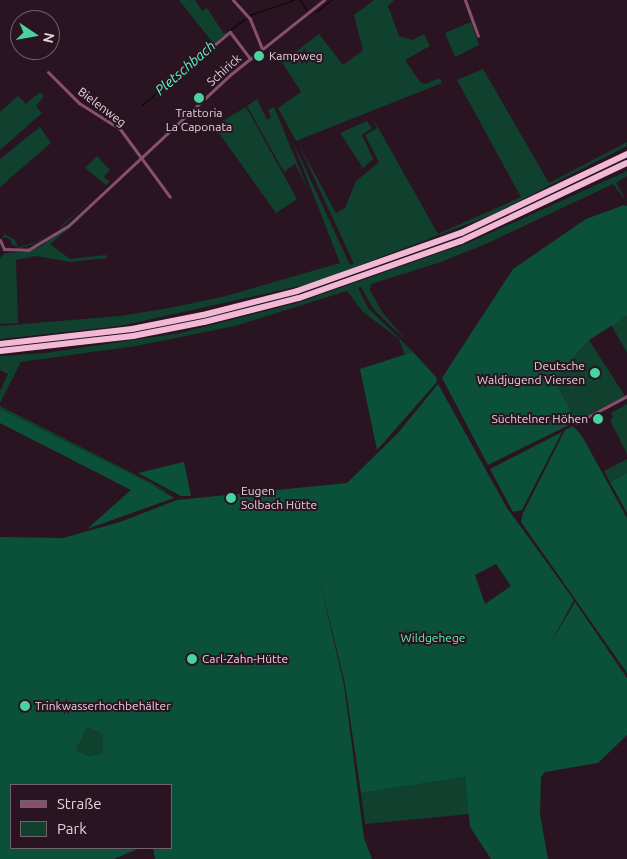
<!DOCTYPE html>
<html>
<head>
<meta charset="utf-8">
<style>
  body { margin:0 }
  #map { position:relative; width:627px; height:859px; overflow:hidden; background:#2b1421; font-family:Ubuntu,sans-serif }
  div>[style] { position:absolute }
  .green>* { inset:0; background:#0f412e }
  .forest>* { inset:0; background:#0b5038 }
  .stream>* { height:1px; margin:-0.5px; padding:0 0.5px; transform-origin:0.5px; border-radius:0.5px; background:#000804 }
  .minor>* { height:3px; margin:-1.5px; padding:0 1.5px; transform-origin:1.5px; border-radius:1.5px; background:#88506e }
  .motorway>* { height:6px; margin:-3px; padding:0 3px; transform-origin:3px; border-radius:3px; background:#f1b9d6 }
  .dots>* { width:14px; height:14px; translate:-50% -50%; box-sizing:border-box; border:2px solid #2b1421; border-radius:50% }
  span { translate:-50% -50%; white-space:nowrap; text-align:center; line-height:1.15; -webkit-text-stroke:4px #2b1421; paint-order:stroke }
  .poi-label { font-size:12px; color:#e2d2da }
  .left { translate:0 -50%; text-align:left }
  .right { translate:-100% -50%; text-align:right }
  .street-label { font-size:12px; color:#e2d2da }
  .park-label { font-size:12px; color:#55f2b6 }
  .water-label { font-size:14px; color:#5efabd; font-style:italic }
  .legend { position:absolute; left:10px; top:784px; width:162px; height:65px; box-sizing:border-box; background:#2b1421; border:1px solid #74606b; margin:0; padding:6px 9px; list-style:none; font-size:15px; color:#e2d2da }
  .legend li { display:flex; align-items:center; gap:10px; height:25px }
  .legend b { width:25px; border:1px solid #74606b }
  .north { position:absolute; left:10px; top:10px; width:50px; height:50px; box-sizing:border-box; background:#2b1421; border:1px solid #74606b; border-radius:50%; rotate:102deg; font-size:14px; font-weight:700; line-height:20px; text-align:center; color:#e2d2da }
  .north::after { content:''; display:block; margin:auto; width:18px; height:22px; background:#47d49e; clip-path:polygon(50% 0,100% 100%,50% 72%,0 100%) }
</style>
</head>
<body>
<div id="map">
  <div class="green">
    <i style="clip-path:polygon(179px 0,195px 0,202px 11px,207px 8px,224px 34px,229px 31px,158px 94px,142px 106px,213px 43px)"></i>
    <i style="clip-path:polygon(374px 0,394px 0,388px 6px,399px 36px,412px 40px,424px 34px,430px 46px,405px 60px,420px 82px,425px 84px,440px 78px,442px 83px,296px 141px,278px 108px,301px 92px,282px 62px,319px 34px,343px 65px,363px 50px,354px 15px)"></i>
    <i style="clip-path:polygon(471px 22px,479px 45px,455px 57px,445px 33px)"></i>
    <i style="clip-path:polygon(483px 69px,549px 183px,627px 142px,627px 146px,494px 214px,313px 283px,120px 326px,0 339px,0 326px,120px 316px,169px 308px,222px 297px,340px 263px,292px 140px,350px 265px,354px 264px,299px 145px,336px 213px,345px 208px,356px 181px,379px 162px,365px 135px,377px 128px,371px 115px,438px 234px,521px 197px,457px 80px)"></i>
    <i style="clip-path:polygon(40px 92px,44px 96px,36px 106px,42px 113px,0 150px,0 112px,18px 96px,26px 104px)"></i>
    <i style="clip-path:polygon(257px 99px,267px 120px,271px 117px,268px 110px,274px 107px,308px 189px,295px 164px,284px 172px,247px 106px)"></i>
    <i style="clip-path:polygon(246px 107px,297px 199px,276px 213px,214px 126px)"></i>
    <i style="clip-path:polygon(367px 121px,372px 128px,362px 135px,373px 159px,363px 168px,340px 133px)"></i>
    <i style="clip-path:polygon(40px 127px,51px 143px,0 187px,0 159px)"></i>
    <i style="clip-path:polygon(97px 156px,110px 170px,104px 177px,110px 182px,106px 185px,85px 168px)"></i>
    <i style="clip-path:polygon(627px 171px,627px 176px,616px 183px,627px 202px,613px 184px,488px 243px,441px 262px,371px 284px,370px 290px,382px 312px,405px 339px,374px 310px,361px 287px,358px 288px,368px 308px,413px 352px,405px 355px,399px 339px,363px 312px,347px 291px,235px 326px,136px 346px,21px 362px,0 403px,0 391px,8px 374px,0 370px,0 356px,46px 353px,180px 333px,297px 303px,468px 243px)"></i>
    <i style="clip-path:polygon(99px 192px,64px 225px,34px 244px,20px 248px,11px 244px,11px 240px,5px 237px,2px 239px,4px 234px,15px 240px,18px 247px,34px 243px,58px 229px)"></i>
    <i style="clip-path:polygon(86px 214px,50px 244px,70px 259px,106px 255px,107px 258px,70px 262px,36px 256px,16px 260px,18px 323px,0 324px,0 258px,5px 253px,24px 252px,41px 246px)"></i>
    <i style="clip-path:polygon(627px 316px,627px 353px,611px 325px)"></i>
    <i style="clip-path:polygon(589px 340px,625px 396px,577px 421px,554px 380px)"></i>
    <i style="clip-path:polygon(627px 404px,627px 454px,610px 420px,613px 417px,611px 413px)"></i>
    <i style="clip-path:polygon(0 406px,152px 483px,177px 497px,0 409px)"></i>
    <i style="clip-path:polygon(627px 459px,627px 473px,610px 482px,604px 471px)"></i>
    <i style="clip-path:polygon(86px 727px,103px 735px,103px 753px,89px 756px,76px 750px)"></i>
    <i style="clip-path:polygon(465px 777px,470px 814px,365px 824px,361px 793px)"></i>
  </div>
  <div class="forest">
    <i style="clip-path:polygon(624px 205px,627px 206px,627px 316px,589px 340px,554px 380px,577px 421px,488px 465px,442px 378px,513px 269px,586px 219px)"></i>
    <i style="clip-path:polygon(413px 352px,437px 378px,436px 383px,377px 450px,360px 369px)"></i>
    <i style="clip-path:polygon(evenodd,438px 384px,507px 508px,574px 600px,550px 644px,575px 602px,627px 678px,627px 735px,598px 763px,545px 772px,541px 777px,540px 814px,548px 859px,491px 859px,470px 827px,465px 777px,361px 793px,345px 684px,318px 573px,344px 685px,364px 838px,372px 859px,155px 859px,153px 848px,171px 848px,171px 785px,11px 785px,11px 848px,140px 848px,114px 859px,0 859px,0 537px,63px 538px,120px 522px,177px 500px,347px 483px,398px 433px,438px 384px,496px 564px,511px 586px,485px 604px,475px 575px,496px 564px,438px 384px,87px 727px,103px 735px,103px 753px,89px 756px,76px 750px,87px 727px)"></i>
    <i style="clip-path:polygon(0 409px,151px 484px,174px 498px,87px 529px,131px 490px,0 423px)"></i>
    <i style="clip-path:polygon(573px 426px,582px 436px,627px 518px,627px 673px,521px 522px,523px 513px,565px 430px)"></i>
    <i style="clip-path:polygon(562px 432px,522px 510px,513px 512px,490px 469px)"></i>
    <i style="clip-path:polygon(184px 462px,191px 496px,181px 496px,138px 473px)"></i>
    <i style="clip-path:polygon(627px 473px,627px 513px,610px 482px)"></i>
  </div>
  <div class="stream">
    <i style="left:300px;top:0;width:12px;rotate:59deg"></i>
    <i style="left:316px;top:12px;width:19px;rotate:-39deg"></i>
    <i style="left:250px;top:15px;width:46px;rotate:-19.2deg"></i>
    <i style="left:231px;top:29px;width:17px;rotate:-36deg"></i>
    <i style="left:142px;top:105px;width:114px;rotate:-40.4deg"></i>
  </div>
  <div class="minor">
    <i style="left:233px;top:0;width:25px;rotate:48deg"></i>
    <i style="left:250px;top:19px;width:32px;rotate:68deg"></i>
    <i style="left:465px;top:0;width:38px;rotate:70deg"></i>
    <i style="left:207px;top:51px;width:30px;rotate:-40deg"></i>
    <i style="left:230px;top:32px;width:34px;rotate:53deg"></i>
    <i style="left:48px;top:72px;width:44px;rotate:45deg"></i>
    <i style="left:79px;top:103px;width:49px;rotate:32.4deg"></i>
    <i style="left:120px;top:129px;width:84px;rotate:53.7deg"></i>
    <i style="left:0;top:240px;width:10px;rotate:66deg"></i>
    <i style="left:4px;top:249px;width:24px;rotate:2deg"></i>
    <i style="left:28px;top:250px;width:47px;rotate:-31deg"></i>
    <i style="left:68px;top:226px;width:223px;rotate:-43deg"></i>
    <i style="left:231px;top:74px;width:119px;rotate:-38.5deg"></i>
    <i style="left:576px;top:423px;width:58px;rotate:-27.9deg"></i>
  </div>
  <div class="motorway">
    <i style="left:0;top:344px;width:133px;rotate:-6.5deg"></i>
    <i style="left:132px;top:329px;width:72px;rotate:-11.2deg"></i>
    <i style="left:203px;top:315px;width:97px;rotate:-14.3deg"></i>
    <i style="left:297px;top:291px;width:174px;rotate:-19.5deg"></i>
    <i style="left:461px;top:233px;width:184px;rotate:-25.4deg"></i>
    <i style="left:0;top:351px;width:134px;rotate:-6.4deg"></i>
    <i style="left:133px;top:336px;width:72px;rotate:-11.2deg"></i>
    <i style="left:204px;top:322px;width:98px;rotate:-14.2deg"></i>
    <i style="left:299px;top:298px;width:172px;rotate:-19.4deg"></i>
    <i style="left:461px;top:241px;width:183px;rotate:-25.2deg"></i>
  </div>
  <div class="dots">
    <i style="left:259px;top:56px;background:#47d49e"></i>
    <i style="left:199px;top:98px;background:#47d49e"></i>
    <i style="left:595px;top:373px;background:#47d49e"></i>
    <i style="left:598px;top:419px;background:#47d49e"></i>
    <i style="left:231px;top:498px;background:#47d49e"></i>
    <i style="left:192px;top:659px;background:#47d49e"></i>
    <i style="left:25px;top:706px;background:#47d49e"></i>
  </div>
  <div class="poi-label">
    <span class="left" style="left:269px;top:56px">Kampweg</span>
    <span style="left:199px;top:120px">Trattoria<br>La Caponata</span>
    <span class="right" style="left:585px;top:373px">Deutsche<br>Waldjugend Viersen</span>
    <span class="right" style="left:588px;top:419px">Süchtelner Höhen</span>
    <span class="left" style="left:241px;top:498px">Eugen<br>Solbach Hütte</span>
    <span class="left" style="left:202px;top:659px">Carl-Zahn-Hütte</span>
    <span class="left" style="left:35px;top:706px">Trinkwasserhochbehälter</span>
  </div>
  <div class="street-label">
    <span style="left:224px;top:70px;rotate:-42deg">Schirick</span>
    <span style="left:102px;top:107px;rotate:37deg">Bielenweg</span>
  </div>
  <div class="park-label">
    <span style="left:433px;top:638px">Wildgehege</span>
  </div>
  <div class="water-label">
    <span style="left:185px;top:68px;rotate:-41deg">Pletschbach</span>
  </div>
  <ul class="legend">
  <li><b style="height:6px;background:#88506e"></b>Straße</li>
  <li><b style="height:14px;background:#0f412e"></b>Park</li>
  </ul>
  <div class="north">N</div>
</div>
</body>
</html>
